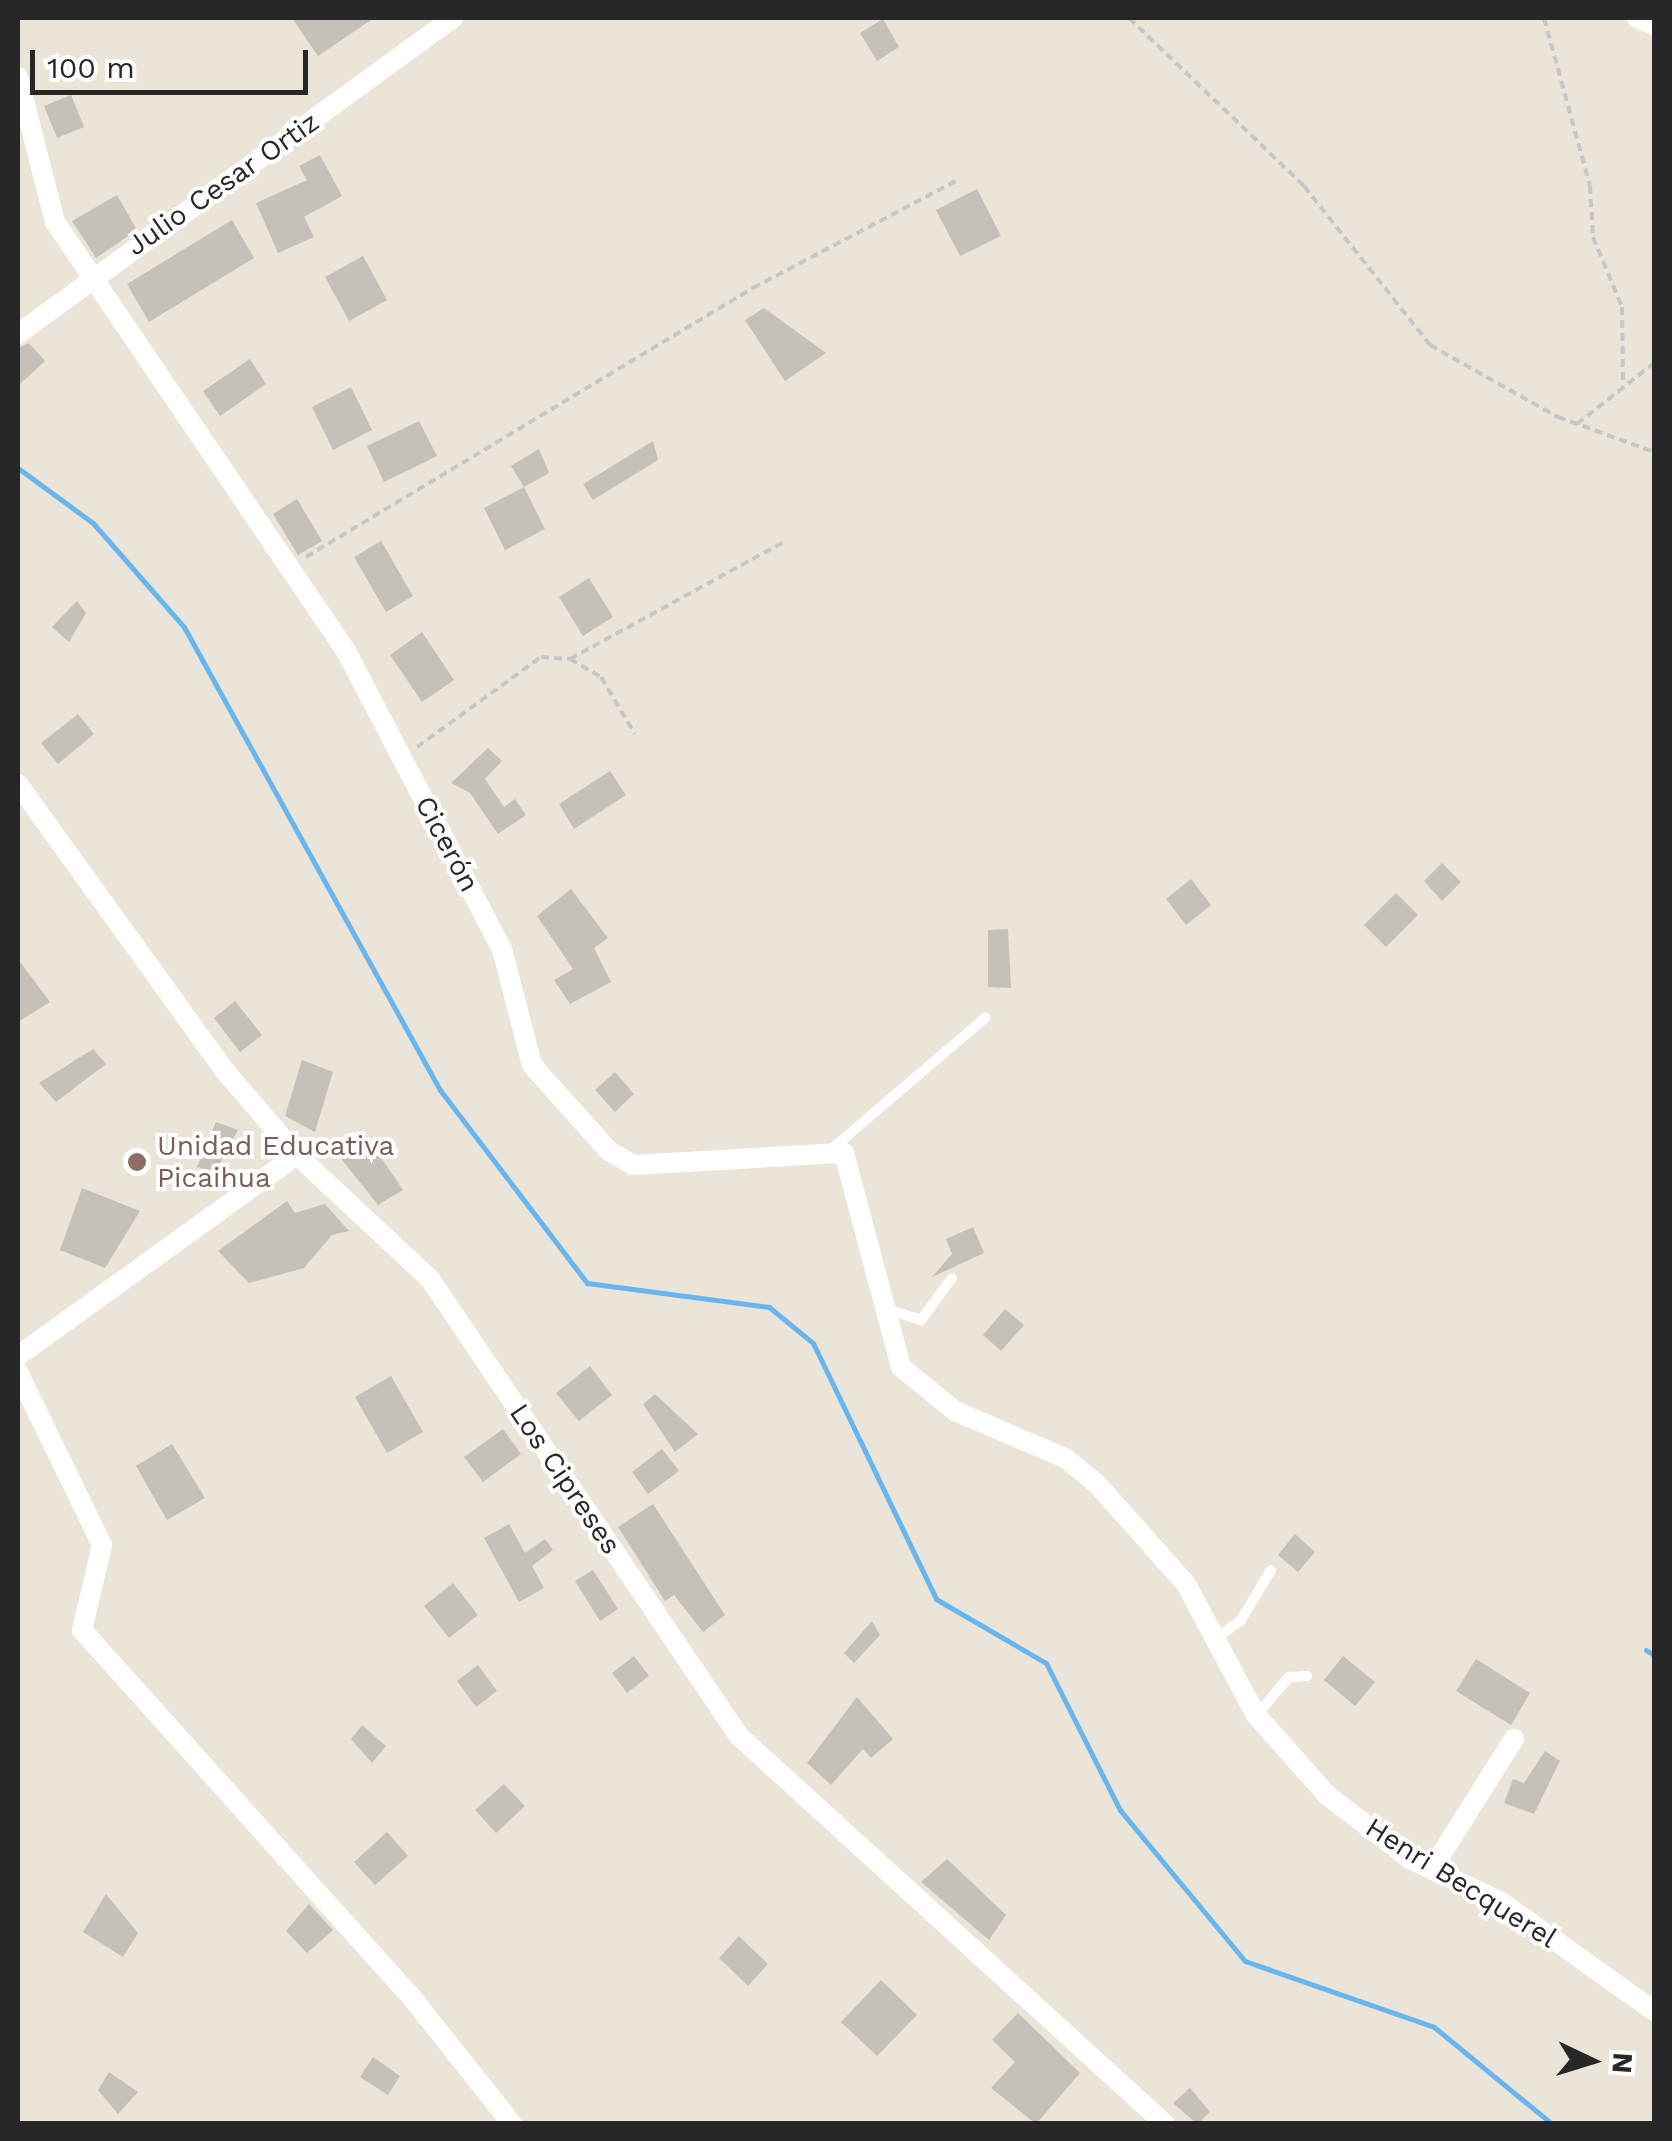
<!DOCTYPE html>
<html>
<head>
<meta charset="utf-8">
<style>
  body { margin:0 }
  #map { position:relative; width:1672px; height:2141px; overflow:hidden; background:#eae5d8; font-family:"Work Sans",sans-serif }
  div>[style] { position:absolute }
  .stream>* { height:5px; margin:-2.5px; padding:0 2.5px; transform-origin:2.5px; border-radius:2.5px; background:#68b5ef }
  .building>* { inset:0; background:#c5c1b8 }
  .path>* { height:4px; margin-top:-2px; transform-origin:0; background:repeating-linear-gradient(90deg,#c7c7c7 0 8px,transparent 0 13px) }
  .service>* { height:10px; margin:-5px; padding:0 5px; transform-origin:5px; border-radius:5px; background:#fff }
  .minor>* { height:20px; margin:-10px; padding:0 10px; transform-origin:10px; border-radius:10px; background:#fff }
  .dots>* { width:28px; height:28px; translate:-50% -50%; box-sizing:border-box; border:5px solid #fff; border-radius:50% }
  span { translate:-50% -50%; white-space:nowrap; text-align:center; line-height:1.15; -webkit-text-stroke:8px #fff; paint-order:stroke }
  .street-label { font-size:28px; color:#272727 }
  .education-label { font-size:28px; color:#785e54 }
  .left { translate:0 -50%; text-align:left }
  .frame { position:absolute; inset:0; border:20px solid #272727; pointer-events:none }
  .north { position:absolute; left:1542px; top:2011px; width:100px; height:100px; -webkit-text-stroke:8px #fff; paint-order:stroke; rotate:94deg; font-size:28px; font-weight:700; line-height:40px; text-align:center; color:#272727 }
  .north::after { content:''; display:block; margin:auto; width:35px; height:45px; background:#272727; clip-path:polygon(50% 0,100% 100%,50% 72%,0 100%) }
  .scale { position:absolute; left:30px; top:50px; width:278px; height:45px; box-sizing:border-box; border:5px solid #272727; border-top:0; padding-left:12px; font-size:30px; line-height:35px; white-space:nowrap; color:#272727; -webkit-text-stroke:8px #fff; paint-order:stroke }
</style>
</head>
<body>
<div id="map">
  <div class="stream">
    <i style="left:18px;top:468px;width:93px;rotate:36.3deg"></i>
    <i style="left:93px;top:523px;width:138px;rotate:48.8deg"></i>
    <i style="left:184px;top:627px;width:529px;rotate:61.06deg"></i>
    <i style="left:440px;top:1090px;width:243px;rotate:52.7deg"></i>
    <i style="left:587px;top:1283px;width:184px;rotate:7.5deg"></i>
    <i style="left:769px;top:1307px;width:57px;rotate:39.3deg"></i>
    <i style="left:813px;top:1343px;width:284px;rotate:64.3deg"></i>
    <i style="left:936px;top:1599px;width:127px;rotate:30.2deg"></i>
    <i style="left:1046px;top:1663px;width:165px;rotate:63.3deg"></i>
    <i style="left:1120px;top:1810px;width:196px;rotate:50.4deg"></i>
    <i style="left:1245px;top:1961px;width:200px;rotate:19.2deg"></i>
    <i style="left:1434px;top:2027px;width:153px;rotate:39.4deg"></i>
    <i style="left:1646px;top:1650px;width:9px;rotate:32deg"></i>
  </div>
  <div class="building">
    <i style="clip-path:polygon(292px 18px,374px 18px,318px 56px)"></i>
    <i style="clip-path:polygon(883px 19px,899px 47px,877px 61px,860px 33px)"></i>
    <i style="clip-path:polygon(71px 95px,84px 127px,57px 138px,44px 106px)"></i>
    <i style="clip-path:polygon(320px 155px,342px 196px,304px 217px,314px 237px,278px 253px,256px 203px,307px 180px,299px 166px)"></i>
    <i style="clip-path:polygon(977px 189px,1001px 236px,960px 256px,936px 210px)"></i>
    <i style="clip-path:polygon(117px 195px,137px 230px,96px 258px,72px 221px)"></i>
    <i style="clip-path:polygon(232px 220px,254px 258px,149px 322px,127px 284px)"></i>
    <i style="clip-path:polygon(363px 256px,387px 300px,349px 321px,325px 277px)"></i>
    <i style="clip-path:polygon(764px 308px,826px 353px,785px 381px,745px 320px)"></i>
    <i style="clip-path:polygon(29px 343px,45px 361px,18px 386px,18px 348px)"></i>
    <i style="clip-path:polygon(250px 359px,266px 384px,220px 416px,203px 391px)"></i>
    <i style="clip-path:polygon(351px 387px,372px 430px,333px 450px,312px 407px)"></i>
    <i style="clip-path:polygon(419px 421px,437px 456px,384px 482px,367px 446px)"></i>
    <i style="clip-path:polygon(653px 441px,658px 460px,593px 500px,583px 484px)"></i>
    <i style="clip-path:polygon(539px 449px,549px 473px,524px 487px,511px 466px)"></i>
    <i style="clip-path:polygon(524px 487px,545px 529px,505px 550px,484px 508px)"></i>
    <i style="clip-path:polygon(297px 499px,322px 541px,298px 555px,273px 514px)"></i>
    <i style="clip-path:polygon(381px 541px,413px 596px,386px 612px,354px 557px)"></i>
    <i style="clip-path:polygon(589px 578px,613px 617px,583px 636px,559px 597px)"></i>
    <i style="clip-path:polygon(77px 601px,86px 613px,69px 642px,52px 627px)"></i>
    <i style="clip-path:polygon(422px 632px,454px 680px,422px 702px,390px 655px)"></i>
    <i style="clip-path:polygon(78px 714px,94px 734px,58px 764px,41px 743px)"></i>
    <i style="clip-path:polygon(488px 748px,502px 761px,485px 779px,504px 807px,515px 799px,526px 815px,498px 834px,470px 793px,451px 783px)"></i>
    <i style="clip-path:polygon(610px 771px,626px 795px,574px 829px,559px 804px)"></i>
    <i style="clip-path:polygon(1442px 863px,1461px 882px,1442px 901px,1424px 881px)"></i>
    <i style="clip-path:polygon(1191px 879px,1211px 905px,1186px 925px,1166px 899px)"></i>
    <i style="clip-path:polygon(571px 889px,608px 938px,594px 948px,611px 982px,570px 1004px,554px 980px,573px 969px,537px 916px)"></i>
    <i style="clip-path:polygon(1396px 893px,1418px 915px,1386px 947px,1364px 925px)"></i>
    <i style="clip-path:polygon(1008px 929px,1011px 988px,988px 987px,988px 930px)"></i>
    <i style="clip-path:polygon(18px 959px,50px 1002px,18px 1022px)"></i>
    <i style="clip-path:polygon(235px 1001px,262px 1035px,240px 1052px,214px 1018px)"></i>
    <i style="clip-path:polygon(93px 1049px,106px 1064px,56px 1102px,39px 1083px)"></i>
    <i style="clip-path:polygon(302px 1060px,333px 1072px,315px 1132px,285px 1116px)"></i>
    <i style="clip-path:polygon(615px 1072px,634px 1094px,615px 1112px,595px 1090px)"></i>
    <i style="clip-path:polygon(216px 1122px,238px 1130px,215px 1172px,197px 1167px)"></i>
    <i style="clip-path:polygon(366px 1135px,403px 1190px,378px 1205px,339px 1156px)"></i>
    <i style="clip-path:polygon(82px 1188px,140px 1211px,105px 1268px,60px 1250px)"></i>
    <i style="clip-path:polygon(287px 1201px,295px 1213px,325px 1204px,349px 1231px,332px 1235px,304px 1268px,249px 1283px,218px 1251px)"></i>
    <i style="clip-path:polygon(973px 1227px,984px 1253px,932px 1277px,952px 1254px,946px 1239px)"></i>
    <i style="clip-path:polygon(1005px 1309px,1024px 1325px,1001px 1351px,983px 1335px)"></i>
    <i style="clip-path:polygon(590px 1366px,612px 1395px,579px 1421px,556px 1393px)"></i>
    <i style="clip-path:polygon(391px 1376px,423px 1432px,387px 1453px,355px 1397px)"></i>
    <i style="clip-path:polygon(655px 1394px,698px 1434px,675px 1452px,643px 1404px)"></i>
    <i style="clip-path:polygon(503px 1429px,521px 1454px,483px 1482px,464px 1457px)"></i>
    <i style="clip-path:polygon(172px 1444px,205px 1498px,167px 1520px,136px 1466px)"></i>
    <i style="clip-path:polygon(662px 1449px,679px 1471px,648px 1494px,632px 1472px)"></i>
    <i style="clip-path:polygon(653px 1504px,725px 1615px,703px 1632px,674px 1595px,665px 1601px,618px 1527px)"></i>
    <i style="clip-path:polygon(509px 1524px,525px 1553px,545px 1539px,553px 1550px,532px 1566px,544px 1588px,519px 1602px,484px 1538px)"></i>
    <i style="clip-path:polygon(1295px 1534px,1315px 1552px,1298px 1572px,1278px 1555px)"></i>
    <i style="clip-path:polygon(593px 1570px,618px 1609px,600px 1621px,575px 1581px)"></i>
    <i style="clip-path:polygon(453px 1583px,478px 1615px,449px 1638px,424px 1606px)"></i>
    <i style="clip-path:polygon(872px 1621px,880px 1635px,854px 1663px,844px 1653px)"></i>
    <i style="clip-path:polygon(634px 1656px,649px 1676px,627px 1693px,612px 1673px)"></i>
    <i style="clip-path:polygon(1343px 1656px,1375px 1682px,1355px 1706px,1324px 1680px)"></i>
    <i style="clip-path:polygon(1476px 1659px,1530px 1693px,1511px 1725px,1456px 1691px)"></i>
    <i style="clip-path:polygon(478px 1665px,497px 1691px,476px 1707px,457px 1681px)"></i>
    <i style="clip-path:polygon(857px 1697px,893px 1739px,871px 1758px,863px 1749px,831px 1785px,807px 1763px)"></i>
    <i style="clip-path:polygon(362px 1725px,386px 1746px,372px 1763px,351px 1739px)"></i>
    <i style="clip-path:polygon(1545px 1751px,1560px 1761px,1534px 1814px,1504px 1803px,1513px 1779px,1524px 1783px)"></i>
    <i style="clip-path:polygon(504px 1784px,525px 1806px,496px 1833px,475px 1810px)"></i>
    <i style="clip-path:polygon(387px 1832px,408px 1856px,375px 1885px,354px 1862px)"></i>
    <i style="clip-path:polygon(947px 1859px,1006px 1915px,989px 1940px,921px 1882px)"></i>
    <i style="clip-path:polygon(106px 1894px,138px 1933px,123px 1957px,83px 1932px)"></i>
    <i style="clip-path:polygon(309px 1904px,333px 1930px,307px 1953px,286px 1931px)"></i>
    <i style="clip-path:polygon(739px 1936px,768px 1964px,748px 1986px,719px 1958px)"></i>
    <i style="clip-path:polygon(881px 1980px,917px 2015px,877px 2056px,841px 2022px)"></i>
    <i style="clip-path:polygon(1018px 2013px,1080px 2073px,1036px 2124px,991px 2088px,1015px 2062px,992px 2040px)"></i>
    <i style="clip-path:polygon(373px 2057px,400px 2076px,388px 2095px,360px 2077px)"></i>
    <i style="clip-path:polygon(109px 2072px,138px 2092px,118px 2114px,98px 2090px)"></i>
    <i style="clip-path:polygon(1190px 2088px,1210px 2112px,1197px 2124px,1173px 2103px)"></i>
  </div>
  <div class="path">
    <i style="left:1129px;top:18px;width:243px;rotate:43.8deg"></i>
    <i style="left:1304px;top:186px;width:203px;rotate:51.6deg"></i>
    <i style="left:1430px;top:345px;width:147px;rotate:29.4deg"></i>
    <i style="left:1558px;top:417px;width:102px;rotate:20deg"></i>
    <i style="left:1544px;top:18px;width:174px;rotate:74.7deg"></i>
    <i style="left:1590px;top:186px;width:51px;rotate:86.6deg"></i>
    <i style="left:1593px;top:237px;width:76px;rotate:67.5deg"></i>
    <i style="left:1622px;top:307px;width:73px;rotate:89.2deg"></i>
    <i style="left:1577px;top:424px;width:98px;rotate:-38.4deg"></i>
    <i style="left:306px;top:557px;width:522px;rotate:-31.04deg"></i>
    <i style="left:753px;top:288px;width:234px;rotate:-27.8deg"></i>
    <i style="left:570px;top:659px;width:247px;rotate:-28.7deg"></i>
    <i style="left:417px;top:747px;width:153px;rotate:-36deg"></i>
    <i style="left:541px;top:657px;width:29px;rotate:4deg"></i>
    <i style="left:570px;top:659px;width:36px;rotate:30deg"></i>
    <i style="left:601px;top:677px;width:66px;rotate:59.2deg"></i>
  </div>
  <div class="service">
    <i style="left:834px;top:1147px;width:199px;rotate:-40.5deg"></i>
    <i style="left:887px;top:1309px;width:36px;rotate:18deg"></i>
    <i style="left:921px;top:1320px;width:52px;rotate:-53.6deg"></i>
    <i style="left:1218px;top:1637px;width:29px;rotate:-36deg"></i>
    <i style="left:1241px;top:1620px;width:58px;rotate:-59deg"></i>
    <i style="left:1257px;top:1715px;width:50px;rotate:-49.9deg"></i>
    <i style="left:1289px;top:1677px;width:18px;rotate:-3deg"></i>
  </div>
  <div class="minor">
    <i style="left:1637px;top:18px;width:18px;rotate:22deg"></i>
    <i style="left:18px;top:77px;width:150px;rotate:75.7deg"></i>
    <i style="left:55px;top:222px;width:518px;rotate:55.85deg"></i>
    <i style="left:346px;top:651px;width:336px;rotate:62.4deg"></i>
    <i style="left:502px;top:949px;width:120px;rotate:75.5deg"></i>
    <i style="left:532px;top:1065px;width:115px;rotate:48.2deg"></i>
    <i style="left:609px;top:1151px;width:28px;rotate:30deg"></i>
    <i style="left:633px;top:1165px;width:211px;rotate:-3.3deg"></i>
    <i style="left:844px;top:1153px;width:221px;rotate:75.1deg"></i>
    <i style="left:901px;top:1367px;width:70px;rotate:39.2deg"></i>
    <i style="left:955px;top:1411px;width:120px;rotate:23.1deg"></i>
    <i style="left:1065px;top:1458px;width:41px;rotate:39.1deg"></i>
    <i style="left:1097px;top:1484px;width:134px;rotate:48.3deg"></i>
    <i style="left:1186px;top:1584px;width:149px;rotate:61.9deg"></i>
    <i style="left:1256px;top:1715px;width:107px;rotate:48.4deg"></i>
    <i style="left:1327px;top:1795px;width:105px;rotate:37.6deg"></i>
    <i style="left:1410px;top:1859px;width:101px;rotate:25.3deg"></i>
    <i style="left:1501px;top:1902px;width:188px;rotate:35.5deg"></i>
    <i style="left:18px;top:334px;width:538px;rotate:-36deg"></i>
    <i style="left:18px;top:784px;width:354px;rotate:54.2deg"></i>
    <i style="left:225px;top:1071px;width:111px;rotate:49.4deg"></i>
    <i style="left:297px;top:1155px;width:182px;rotate:43deg"></i>
    <i style="left:430px;top:1279px;width:552px;rotate:55.94deg"></i>
    <i style="left:739px;top:1736px;width:576px;rotate:42.33deg"></i>
    <i style="left:18px;top:1356px;width:344px;rotate:-35.8deg"></i>
    <i style="left:18px;top:1372px;width:192px;rotate:64.1deg"></i>
    <i style="left:102px;top:1545px;width:87px;rotate:103.2deg"></i>
    <i style="left:82px;top:1630px;width:489px;rotate:48.1deg"></i>
    <i style="left:409px;top:1994px;width:166px;rotate:51.6deg"></i>
    <i style="left:1432px;top:1869px;width:154px;rotate:-57.8deg"></i>
  </div>
  <div class="dots">
    <i style="left:137px;top:1162px;background:#8d6e63"></i>
  </div>
  <div class="street-label">
    <span style="left:223px;top:184px;rotate:-35deg">Julio Cesar Ortiz</span>
    <span style="left:447px;top:844px;rotate:62deg">Cicerón</span>
    <span style="left:565px;top:1479px;rotate:56deg">Los Cipreses</span>
    <span style="left:1461px;top:1883px;rotate:32deg">Henri Becquerel</span>
  </div>
  <div class="education-label">
    <span class="left" style="left:157px;top:1162px">Unidad Educativa<br>Picaihua</span>
  </div>
  <div class="frame"></div>
  <div class="north">N</div>
  <div class="scale">100 m</div>
</div>
</body>
</html>
